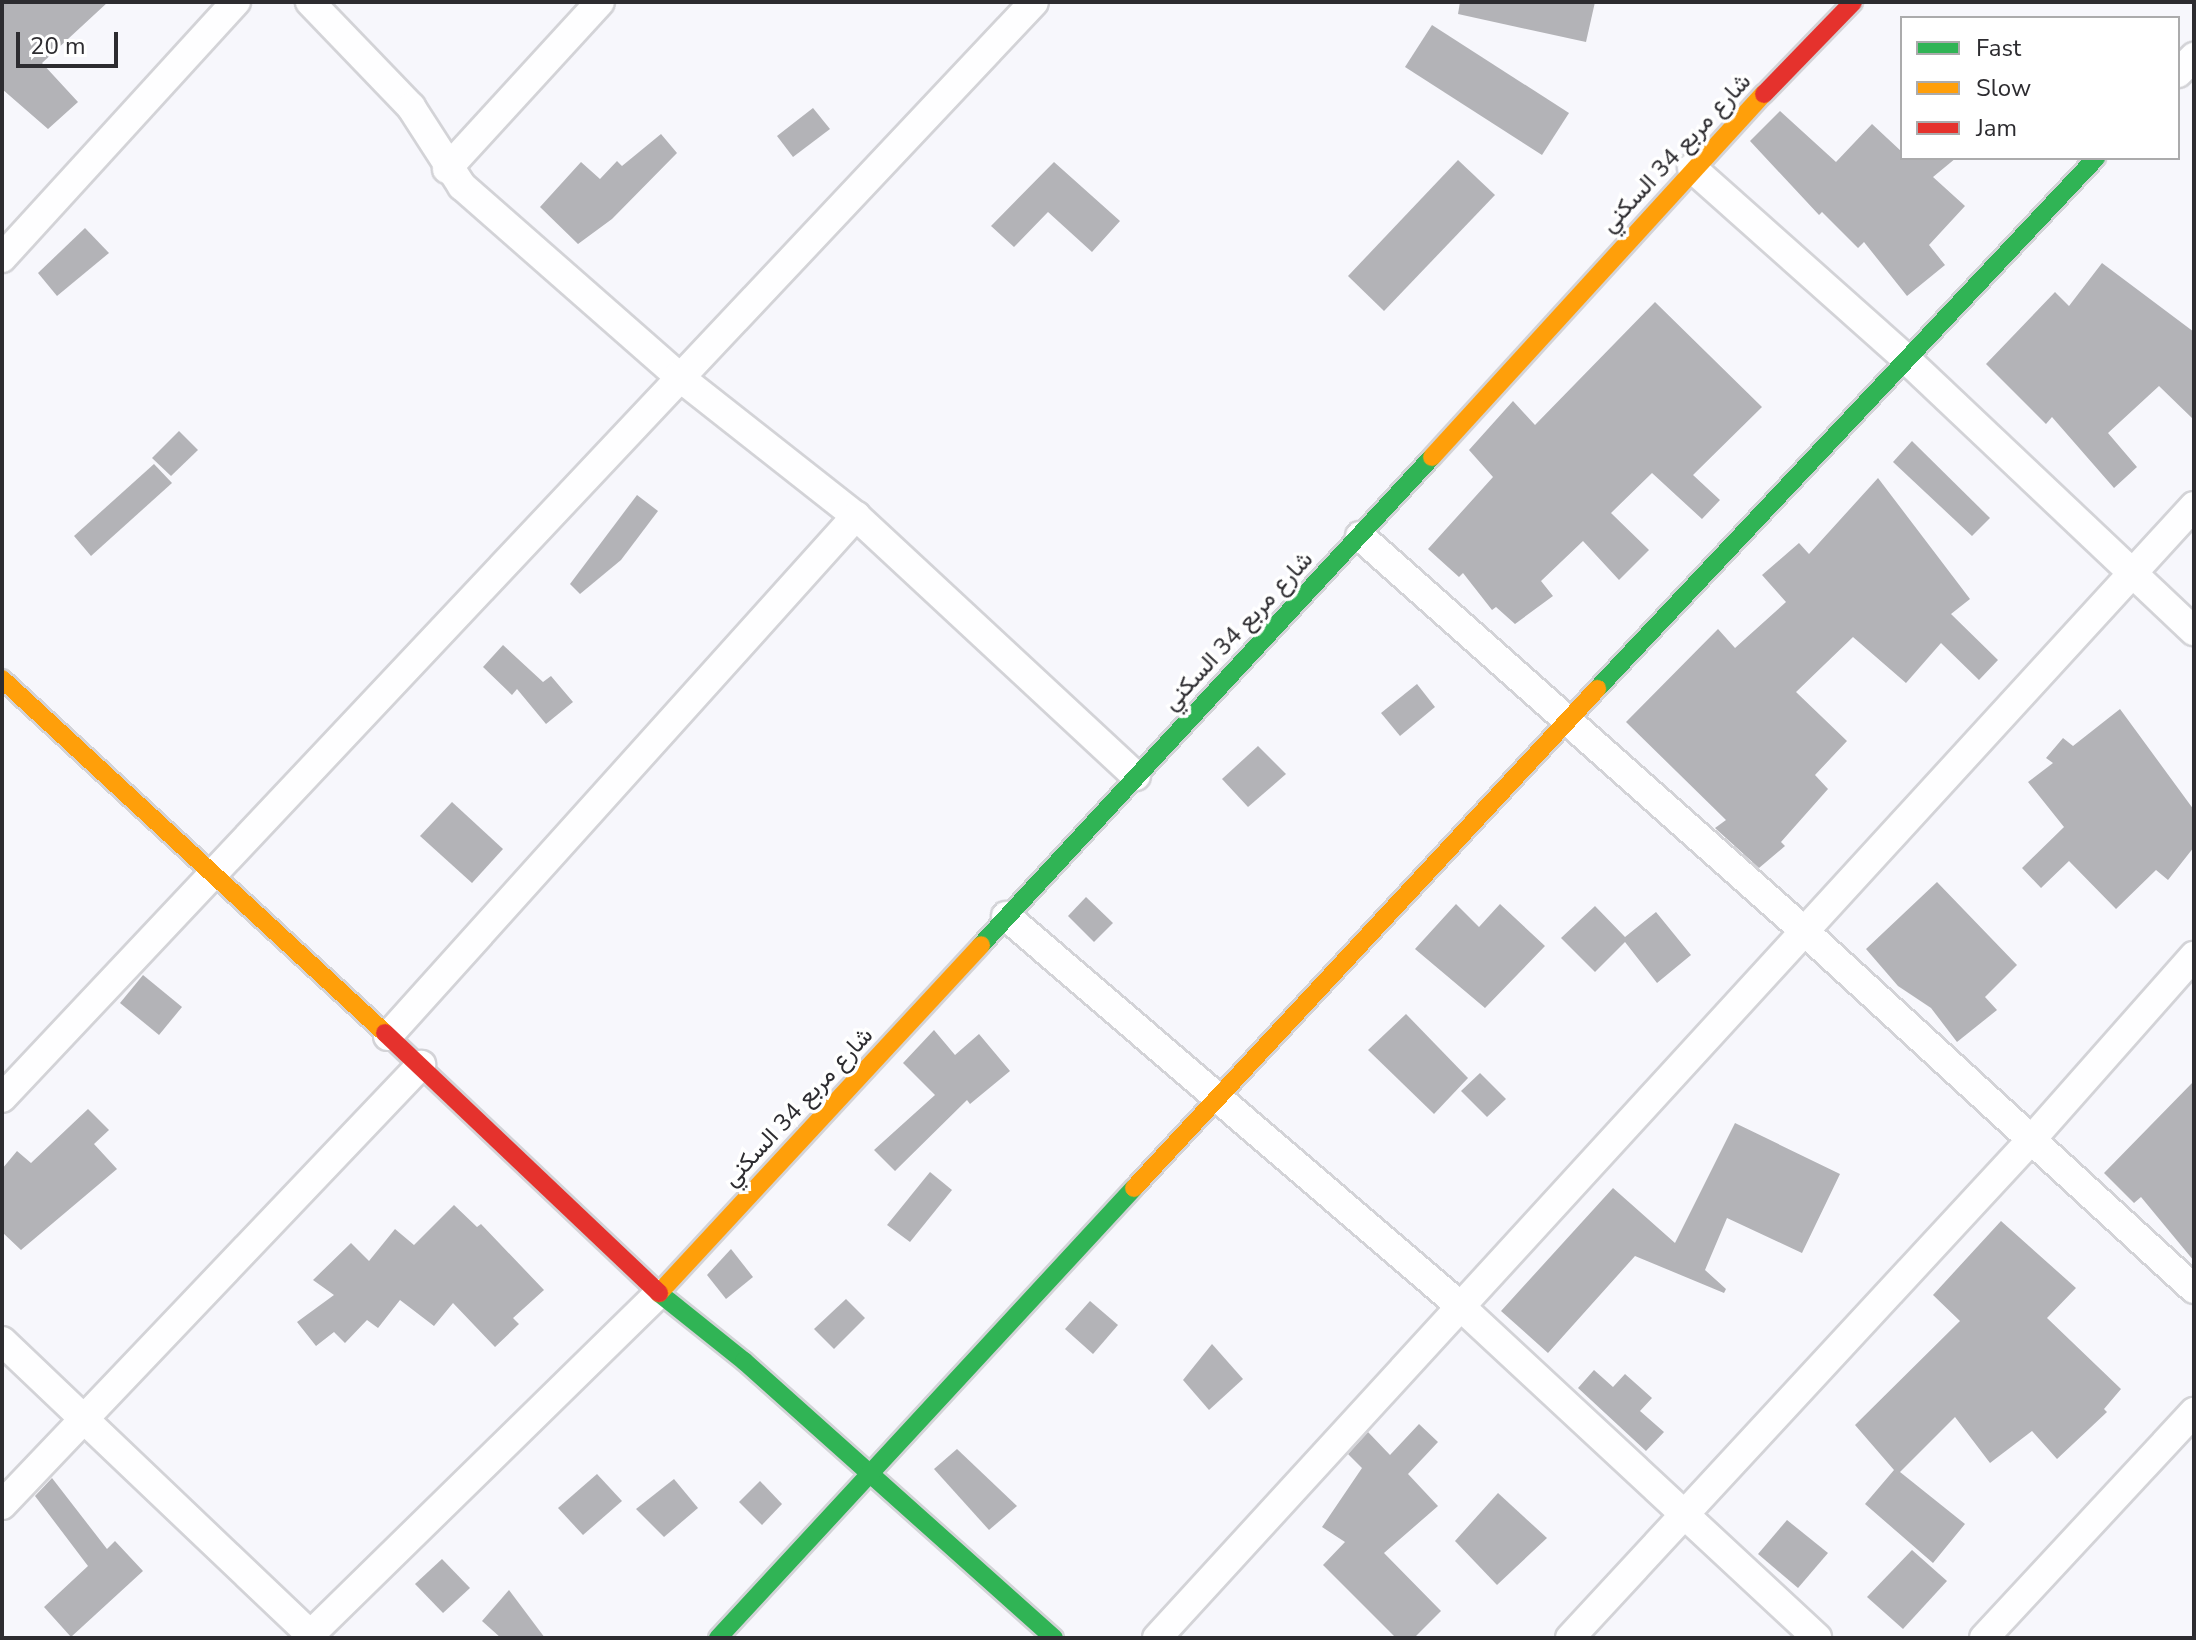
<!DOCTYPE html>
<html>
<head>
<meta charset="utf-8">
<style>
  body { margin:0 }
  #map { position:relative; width:2196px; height:1640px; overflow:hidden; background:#f7f7fc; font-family:"Nunito Sans",Vazirmatn,sans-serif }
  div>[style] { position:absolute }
  .building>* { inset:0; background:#b3b3b7 }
  .roads { filter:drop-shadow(2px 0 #d3d3d7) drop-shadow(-2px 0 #d3d3d7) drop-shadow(0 2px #d3d3d7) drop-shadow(0 -2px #d3d3d7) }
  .street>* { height:28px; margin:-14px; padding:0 14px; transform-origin:14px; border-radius:14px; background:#fefeff }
  .fast>* { height:18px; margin:-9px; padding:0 9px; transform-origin:9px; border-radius:9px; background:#30b455 }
  .slow>* { height:18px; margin:-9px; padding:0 9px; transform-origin:9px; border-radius:9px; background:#ff9f0a }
  .jam>* { height:18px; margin:-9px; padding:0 9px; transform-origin:9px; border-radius:9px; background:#e5322d }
  span { translate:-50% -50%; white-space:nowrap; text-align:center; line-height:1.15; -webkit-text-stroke:7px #fff; paint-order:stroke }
  .street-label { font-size:24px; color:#2d2c30 }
  .frame { position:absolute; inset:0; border:4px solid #2d2c30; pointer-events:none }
  .legend { position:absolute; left:1900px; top:16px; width:280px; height:144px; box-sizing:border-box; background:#fff; border:2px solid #ababac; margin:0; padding:10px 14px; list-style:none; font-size:24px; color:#2d2c30 }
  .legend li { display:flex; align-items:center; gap:16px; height:40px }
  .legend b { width:40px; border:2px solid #ababac }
  .scale { position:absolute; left:16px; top:32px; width:102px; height:36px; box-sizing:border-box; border:4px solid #2d2c30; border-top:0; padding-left:10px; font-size:24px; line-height:28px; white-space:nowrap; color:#2d2c30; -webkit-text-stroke:6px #fff; paint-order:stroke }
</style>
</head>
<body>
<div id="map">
  <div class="building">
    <i style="clip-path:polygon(2px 2px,108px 2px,42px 63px,78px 102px,48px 129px,2px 89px)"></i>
    <i style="clip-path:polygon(1460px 2px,1595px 2px,1586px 42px,1458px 14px)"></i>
    <i style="clip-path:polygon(1432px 25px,1569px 113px,1542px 155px,1405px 67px)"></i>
    <i style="clip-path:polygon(813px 108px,830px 129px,793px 157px,777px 136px)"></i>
    <i style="clip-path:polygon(1780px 111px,1836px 162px,1872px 124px,1902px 152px,1902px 158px,1956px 158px,1933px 177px,1965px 206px,1929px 245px,1945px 265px,1907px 296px,1864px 242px,1858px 248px,1822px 212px,1819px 215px,1750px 141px)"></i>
    <i style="clip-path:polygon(661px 134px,677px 153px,612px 219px,578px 244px,540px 207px,581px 162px,600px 179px,617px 161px,622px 166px)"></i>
    <i style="clip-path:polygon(1458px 160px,1495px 195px,1384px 311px,1348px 276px)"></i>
    <i style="clip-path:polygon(1054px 162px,1120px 221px,1092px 252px,1048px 212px,1014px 247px,991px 226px)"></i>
    <i style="clip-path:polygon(85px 228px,109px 253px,57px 296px,38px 273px)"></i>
    <i style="clip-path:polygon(2102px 263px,2194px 332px,2194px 420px,2159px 386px,2108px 433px,2137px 467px,2114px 488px,2052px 417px,2046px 424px,1986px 364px,2055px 292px,2069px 306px)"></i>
    <i style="clip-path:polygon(1655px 302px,1762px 407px,1693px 475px,1720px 500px,1702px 519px,1652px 473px,1611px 513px,1649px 550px,1619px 580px,1583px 541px,1541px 581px,1553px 596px,1515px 624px,1496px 607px,1492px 610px,1463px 573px,1459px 577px,1428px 549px,1493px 477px,1469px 450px,1513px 401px,1535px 425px)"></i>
    <i style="clip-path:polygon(179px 431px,198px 450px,171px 476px,152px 458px)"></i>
    <i style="clip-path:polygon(1912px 441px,1990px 518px,1972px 536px,1893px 462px)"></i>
    <i style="clip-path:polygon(154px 464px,172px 483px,91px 556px,74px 536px)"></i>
    <i style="clip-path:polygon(1878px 478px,1970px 599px,1951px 614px,1998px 660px,1979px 680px,1941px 643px,1906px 683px,1853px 637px,1796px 692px,1847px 741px,1815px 775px,1828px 789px,1781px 842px,1785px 846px,1759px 868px,1715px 828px,1726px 820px,1626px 722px,1718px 629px,1735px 648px,1786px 602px,1762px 575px,1799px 543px,1809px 554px)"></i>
    <i style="clip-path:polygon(637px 495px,658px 511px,621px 560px,580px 594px,570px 584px)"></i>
    <i style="clip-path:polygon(503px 645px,543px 682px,551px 676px,573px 702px,546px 724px,517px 689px,512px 695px,483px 667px)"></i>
    <i style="clip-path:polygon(1417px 684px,1435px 707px,1400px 736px,1381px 713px)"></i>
    <i style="clip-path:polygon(2120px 709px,2194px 810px,2194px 847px,2168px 880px,2156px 870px,2116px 909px,2069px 861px,2041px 888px,2022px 868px,2064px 827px,2028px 782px,2053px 763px,2046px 758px,2063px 738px,2073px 746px)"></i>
    <i style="clip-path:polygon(1258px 746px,1286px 774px,1248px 807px,1222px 779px)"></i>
    <i style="clip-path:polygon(452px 802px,503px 849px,472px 883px,420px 836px)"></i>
    <i style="clip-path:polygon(1937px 882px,2017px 965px,1985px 997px,1997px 1010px,1957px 1042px,1931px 1008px,1898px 986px,1866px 949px)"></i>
    <i style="clip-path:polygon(1086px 897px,1113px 923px,1094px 942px,1068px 916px)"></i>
    <i style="clip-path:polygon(1456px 904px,1479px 927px,1500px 904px,1545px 946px,1485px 1008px,1415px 949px)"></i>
    <i style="clip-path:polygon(1595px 906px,1625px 937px,1656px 912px,1691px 955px,1657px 983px,1625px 942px,1595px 972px,1561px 938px)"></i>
    <i style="clip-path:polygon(143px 975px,182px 1007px,159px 1035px,120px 1003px)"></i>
    <i style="clip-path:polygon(1406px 1014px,1468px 1078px,1434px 1114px,1368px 1050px)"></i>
    <i style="clip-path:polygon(934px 1030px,955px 1055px,979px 1034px,1010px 1071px,970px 1104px,967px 1100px,895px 1171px,874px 1150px,935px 1095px,903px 1063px)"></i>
    <i style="clip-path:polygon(1480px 1073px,1506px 1099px,1487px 1117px,1461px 1091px)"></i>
    <i style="clip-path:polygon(2194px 1081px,2194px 1261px,2141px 1197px,2134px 1203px,2104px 1173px)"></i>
    <i style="clip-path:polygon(88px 1109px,109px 1130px,94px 1144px,117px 1169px,21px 1250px,2px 1232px,2px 1169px,17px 1151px,31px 1163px)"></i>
    <i style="clip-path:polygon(1735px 1123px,1840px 1174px,1802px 1253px,1727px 1218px,1705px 1270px,1726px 1289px,1724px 1293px,1635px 1256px,1548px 1353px,1501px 1311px,1613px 1188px,1675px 1243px)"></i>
    <i style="clip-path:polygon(930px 1172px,952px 1190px,910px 1242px,887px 1225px)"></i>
    <i style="clip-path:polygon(454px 1205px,477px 1227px,481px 1224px,544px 1290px,513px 1318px,519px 1324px,495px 1347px,453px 1303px,434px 1326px,400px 1300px,378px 1328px,367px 1320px,345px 1343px,334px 1332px,316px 1346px,297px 1322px,334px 1295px,313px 1280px,351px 1243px,369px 1261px,395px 1229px,414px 1245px)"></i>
    <i style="clip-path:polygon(2001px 1221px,2076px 1288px,2047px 1318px,2121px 1389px,2104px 1409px,2107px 1412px,2057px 1459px,2032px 1431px,1990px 1463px,1955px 1417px,1900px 1472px,1965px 1524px,1933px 1563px,1865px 1504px,1894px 1470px,1855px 1425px,1960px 1321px,1933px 1295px)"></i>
    <i style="clip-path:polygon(731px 1249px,753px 1277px,726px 1299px,707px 1275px)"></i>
    <i style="clip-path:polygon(846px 1299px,865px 1318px,834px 1349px,814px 1329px)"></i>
    <i style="clip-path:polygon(1090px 1301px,1118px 1325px,1093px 1354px,1065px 1329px)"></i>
    <i style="clip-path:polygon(1212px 1344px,1243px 1379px,1209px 1410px,1183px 1380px)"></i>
    <i style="clip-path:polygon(1594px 1370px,1613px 1387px,1625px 1374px,1652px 1398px,1640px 1411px,1664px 1432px,1646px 1451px,1578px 1388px)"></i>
    <i style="clip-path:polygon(1419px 1424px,1438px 1442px,1408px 1474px,1438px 1506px,1384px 1553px,1441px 1611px,1414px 1638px,1396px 1638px,1323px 1565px,1345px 1542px,1322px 1527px,1362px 1468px,1348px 1454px,1368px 1432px,1390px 1455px)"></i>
    <i style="clip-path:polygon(957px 1449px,1017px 1506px,989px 1530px,934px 1469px)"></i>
    <i style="clip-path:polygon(597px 1474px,622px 1501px,583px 1535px,558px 1508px)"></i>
    <i style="clip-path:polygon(52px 1478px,107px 1549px,115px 1541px,143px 1571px,71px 1637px,44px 1607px,88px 1566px,35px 1496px)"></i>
    <i style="clip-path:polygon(674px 1479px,698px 1508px,664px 1537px,636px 1509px)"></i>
    <i style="clip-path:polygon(760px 1481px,782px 1504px,762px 1525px,739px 1502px)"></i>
    <i style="clip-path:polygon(1498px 1493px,1547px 1538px,1497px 1585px,1455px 1541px)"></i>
    <i style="clip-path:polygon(1787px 1520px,1828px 1553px,1798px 1588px,1758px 1554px)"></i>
    <i style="clip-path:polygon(1912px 1550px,1947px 1581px,1903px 1629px,1867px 1597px)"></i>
    <i style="clip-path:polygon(442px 1559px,470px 1588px,443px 1613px,415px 1584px)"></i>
    <i style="clip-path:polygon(509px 1590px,545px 1638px,501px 1638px,482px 1621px)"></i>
  </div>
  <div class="roads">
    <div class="street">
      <i style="left:310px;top:2px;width:146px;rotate:46.1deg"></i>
      <i style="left:411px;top:107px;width:94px;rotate:57.2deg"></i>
      <i style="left:462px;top:186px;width:288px;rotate:41.3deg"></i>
      <i style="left:678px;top:376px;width:226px;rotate:38.2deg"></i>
      <i style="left:856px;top:516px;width:382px;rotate:42.9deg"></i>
      <i style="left:2178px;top:73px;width:23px;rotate:-45deg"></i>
      <i style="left:1692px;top:168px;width:284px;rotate:41.7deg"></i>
      <i style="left:1904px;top:357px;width:399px;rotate:43.4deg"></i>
      <i style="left:447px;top:169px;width:226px;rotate:-47.5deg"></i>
      <i style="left:2px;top:258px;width:347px;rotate:-47.6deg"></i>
      <i style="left:1360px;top:536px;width:591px;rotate:41.64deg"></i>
      <i style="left:1802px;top:929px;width:532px;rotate:42.56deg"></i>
      <i style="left:1006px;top:916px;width:597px;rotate:40.65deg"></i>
      <i style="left:1459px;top:1305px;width:489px;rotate:42.9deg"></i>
      <i style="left:388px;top:1036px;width:700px;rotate:-48.01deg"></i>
      <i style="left:2px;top:1098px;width:1505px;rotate:-46.72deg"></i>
      <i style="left:2px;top:1341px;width:431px;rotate:43.6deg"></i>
      <i style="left:2px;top:1505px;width:608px;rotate:-46.4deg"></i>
      <i style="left:307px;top:1638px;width:493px;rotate:-44.4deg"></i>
      <i style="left:1157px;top:1638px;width:1535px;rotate:-47.51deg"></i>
      <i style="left:1570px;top:1638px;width:679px;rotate:-47.21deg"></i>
      <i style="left:2031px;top:1140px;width:246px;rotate:-48.5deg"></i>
      <i style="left:1984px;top:1638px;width:309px;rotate:-47.1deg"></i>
    </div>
    <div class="fast">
      <i style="left:1597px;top:689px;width:729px;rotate:-46.78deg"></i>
      <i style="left:981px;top:945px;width:664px;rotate:-47.26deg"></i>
      <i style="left:659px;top:1293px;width:109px;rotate:38.7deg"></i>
      <i style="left:744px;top:1361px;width:416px;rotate:41.8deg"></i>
      <i style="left:718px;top:1638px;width:613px;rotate:-47.25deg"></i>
    </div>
    <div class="slow">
      <i style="left:1432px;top:457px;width:492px;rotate:-47.6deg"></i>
      <i style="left:2px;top:679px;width:522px;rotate:42.75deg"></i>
      <i style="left:1134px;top:1188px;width:681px;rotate:-47.14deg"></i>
      <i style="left:659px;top:1293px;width:474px;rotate:-47.2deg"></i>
    </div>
    <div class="jam">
      <i style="left:1764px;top:94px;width:128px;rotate:-45.9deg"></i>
      <i style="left:385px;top:1033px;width:378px;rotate:43.5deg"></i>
    </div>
  </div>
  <div class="street-label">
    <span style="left:1676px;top:153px;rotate:-47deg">شارع مربع 34 السكني</span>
    <span style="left:1238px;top:631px;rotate:-47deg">شارع مربع 34 السكني</span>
    <span style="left:798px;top:1107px;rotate:-47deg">شارع مربع 34 السكني</span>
  </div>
  <div class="frame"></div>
  <ul class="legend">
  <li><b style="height:10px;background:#30b455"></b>Fast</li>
  <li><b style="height:10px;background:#ff9f0a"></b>Slow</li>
  <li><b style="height:10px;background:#e5322d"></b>Jam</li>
  </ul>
  <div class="scale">20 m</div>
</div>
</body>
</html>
